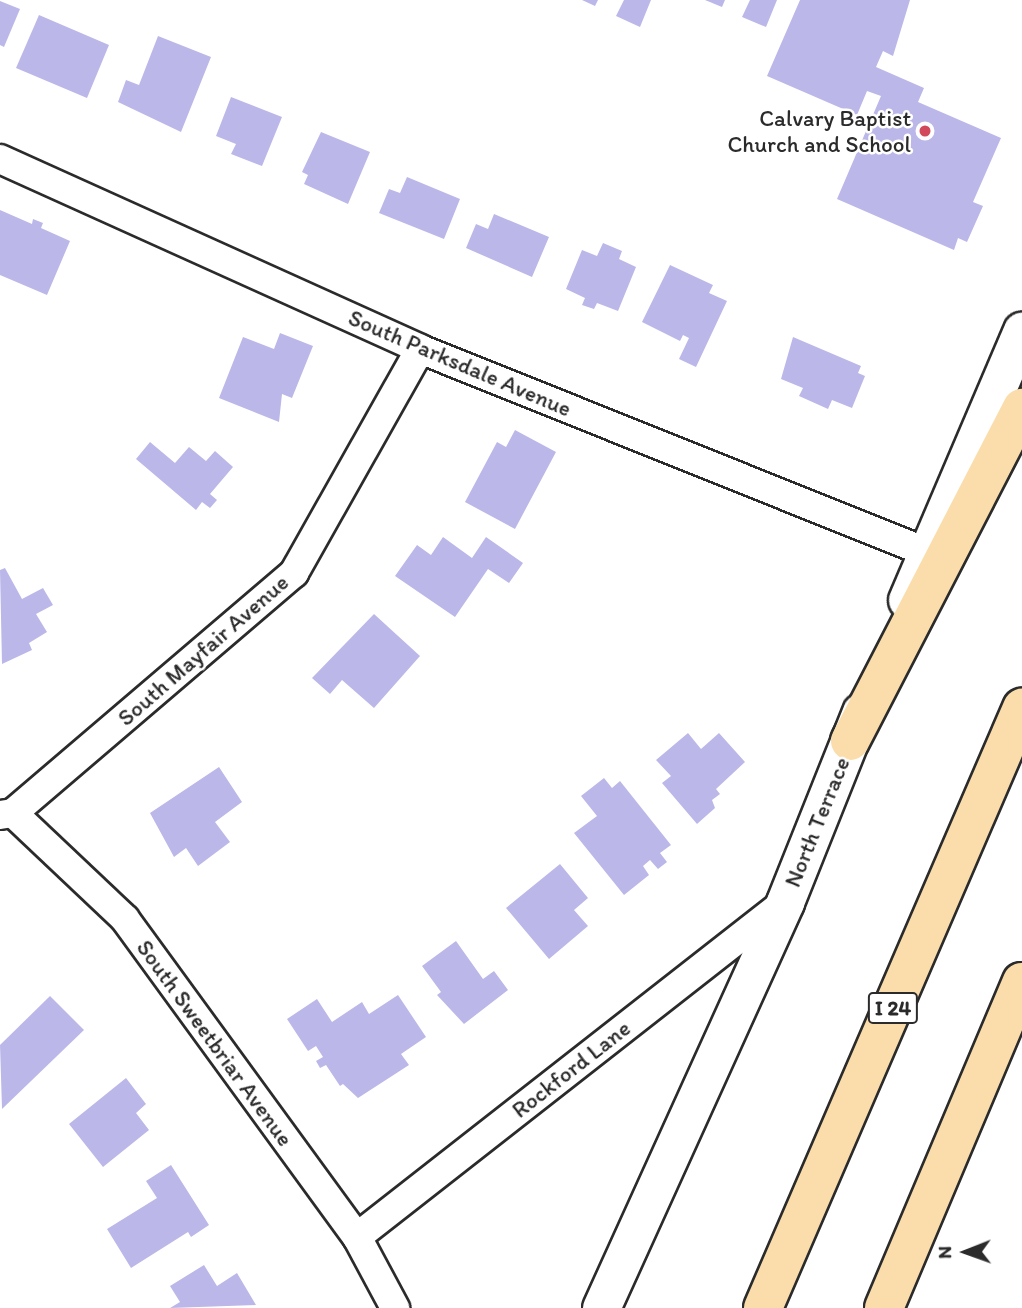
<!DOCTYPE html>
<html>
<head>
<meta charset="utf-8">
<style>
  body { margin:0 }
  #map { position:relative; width:1022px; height:1308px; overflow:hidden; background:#fff; font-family:Itim,sans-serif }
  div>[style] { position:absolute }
  .building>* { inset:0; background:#bbb7e9 }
  .roads { filter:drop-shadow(2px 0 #2b2b2b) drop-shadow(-2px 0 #2b2b2b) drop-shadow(0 2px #2b2b2b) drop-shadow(0 -2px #2b2b2b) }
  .minor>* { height:28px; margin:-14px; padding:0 14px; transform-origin:14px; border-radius:14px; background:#fff }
  .tertiary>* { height:37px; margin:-18.5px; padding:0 18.5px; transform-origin:18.5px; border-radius:18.5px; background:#fff }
  .motorway>* { height:38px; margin:-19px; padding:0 19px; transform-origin:19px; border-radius:19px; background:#faddab }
  .dots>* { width:19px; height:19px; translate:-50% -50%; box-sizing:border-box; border:4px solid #fff; border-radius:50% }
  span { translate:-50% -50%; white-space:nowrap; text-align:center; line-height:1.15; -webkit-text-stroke:5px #fff; paint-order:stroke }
  .shield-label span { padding:2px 5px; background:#fff; border:2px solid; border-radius:5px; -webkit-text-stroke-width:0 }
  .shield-label { font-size:21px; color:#2b2b2b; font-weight:700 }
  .poi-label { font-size:23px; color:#2b2b2b }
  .right { translate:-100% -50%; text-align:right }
  .street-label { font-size:23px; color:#2b2b2b }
  .north { position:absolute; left:931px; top:1217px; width:70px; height:70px; -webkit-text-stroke:5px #fff; paint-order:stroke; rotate:269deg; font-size:19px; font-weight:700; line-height:28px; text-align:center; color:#2b2b2b }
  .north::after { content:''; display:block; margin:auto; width:24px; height:32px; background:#2b2b2b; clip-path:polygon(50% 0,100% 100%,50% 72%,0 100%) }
</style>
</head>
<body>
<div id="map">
  <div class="building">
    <i style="clip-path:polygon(582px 0,598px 0,595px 6px)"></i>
    <i style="clip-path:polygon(624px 0,651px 0,640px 27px,616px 16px)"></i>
    <i style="clip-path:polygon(705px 0,725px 0,722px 7px)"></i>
    <i style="clip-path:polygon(750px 0,777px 0,766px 27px,742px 17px)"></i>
    <i style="clip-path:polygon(800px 0,910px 0,893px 56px,883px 51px,876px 67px,924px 88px,918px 102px,1001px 138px,973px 202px,983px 206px,967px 242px,958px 238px,954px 250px,837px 199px,881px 96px,867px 91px,857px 115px,767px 76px)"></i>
    <i style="clip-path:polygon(0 1px,20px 9px,4px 47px,0 45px)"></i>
    <i style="clip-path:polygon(39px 15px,109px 45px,87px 98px,16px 68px)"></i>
    <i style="clip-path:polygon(158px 36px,211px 57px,181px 132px,118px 102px,126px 80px,139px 85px)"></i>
    <i style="clip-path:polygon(231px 97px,282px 117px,262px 166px,231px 154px,236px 144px,216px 136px)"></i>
    <i style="clip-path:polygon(321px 132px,370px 152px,348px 204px,304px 184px,308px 175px,302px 172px)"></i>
    <i style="clip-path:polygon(407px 177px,460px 199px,444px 239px,379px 213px,389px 189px,400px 193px)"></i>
    <i style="clip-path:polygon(0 210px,32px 224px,33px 219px,43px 223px,41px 228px,70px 241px,47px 295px,0 275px)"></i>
    <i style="clip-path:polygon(494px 214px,549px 237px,532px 277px,466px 248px,476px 224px,488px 229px)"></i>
    <i style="clip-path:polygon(603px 243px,622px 251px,619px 259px,636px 267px,618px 311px,597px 303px,594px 309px,582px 305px,585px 298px,566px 289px,582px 250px,597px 256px)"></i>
    <i style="clip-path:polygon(670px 265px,713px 285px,709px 293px,727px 301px,696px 367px,679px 359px,689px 338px,683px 335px,680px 341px,642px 322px)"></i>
    <i style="clip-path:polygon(280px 333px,313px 346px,292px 398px,282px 394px,279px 422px,219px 398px,243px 337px,274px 349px)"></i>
    <i style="clip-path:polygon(793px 337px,861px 366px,858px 373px,865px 376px,852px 408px,832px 400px,828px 409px,799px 396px,803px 388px,781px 379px)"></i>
    <i style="clip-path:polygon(515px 430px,556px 452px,515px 529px,465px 502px,497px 442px,506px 447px)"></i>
    <i style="clip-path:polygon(150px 442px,175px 463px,189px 447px,206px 461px,215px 451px,233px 467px,210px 494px,217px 500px,210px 508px,202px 502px,196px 510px,136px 459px)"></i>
    <i style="clip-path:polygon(443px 537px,472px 558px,486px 537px,523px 563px,509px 583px,488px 569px,455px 617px,395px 576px,417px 545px,431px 555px)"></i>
    <i style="clip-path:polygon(5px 568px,22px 599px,43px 588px,53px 605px,36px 614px,47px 632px,29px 643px,32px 650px,2px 664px,0 570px)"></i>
    <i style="clip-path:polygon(374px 614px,420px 656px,374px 708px,342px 680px,330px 694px,312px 678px)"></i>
    <i style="clip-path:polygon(688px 733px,701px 749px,719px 733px,745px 762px,716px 789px,720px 794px,712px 800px,715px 808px,697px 824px,662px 783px,671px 776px,656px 760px)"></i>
    <i style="clip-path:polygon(219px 767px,242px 802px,215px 822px,230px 842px,198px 866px,186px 848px,174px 857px,150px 813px)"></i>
    <i style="clip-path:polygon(604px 778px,612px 788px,620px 781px,671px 845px,660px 853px,667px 862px,658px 869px,650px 860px,643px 866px,649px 875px,624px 895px,574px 833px,597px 816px,581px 796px)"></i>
    <i style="clip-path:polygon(560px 864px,588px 898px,574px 910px,588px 926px,549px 959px,506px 908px)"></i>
    <i style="clip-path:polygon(456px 941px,483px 979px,494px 971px,508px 990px,464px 1024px,437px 995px,441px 992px,422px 966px)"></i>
    <i style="clip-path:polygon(398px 995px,426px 1037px,401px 1054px,409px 1065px,358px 1098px,343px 1084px,340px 1086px,326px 1065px,320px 1068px,316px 1061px,323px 1057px,316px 1046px,308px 1051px,287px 1019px,317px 999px,332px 1022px,362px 1002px,369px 1014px)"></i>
    <i style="clip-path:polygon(50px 996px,84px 1030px,2px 1109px,0 1045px)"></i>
    <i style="clip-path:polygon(126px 1078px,146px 1104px,136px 1113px,149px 1130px,103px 1167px,69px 1124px)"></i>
    <i style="clip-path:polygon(171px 1165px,209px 1225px,191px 1237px,188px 1232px,131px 1268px,107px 1229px,157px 1198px,146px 1181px)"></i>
    <i style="clip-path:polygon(204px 1265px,217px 1286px,237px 1273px,256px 1305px,170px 1308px,180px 1302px,170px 1286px)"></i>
  </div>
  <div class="roads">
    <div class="minor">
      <i style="left:0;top:159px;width:461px;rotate:24.3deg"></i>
      <i style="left:420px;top:349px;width:545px;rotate:21.86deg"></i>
      <i style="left:13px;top:813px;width:370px;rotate:-40.5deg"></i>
      <i style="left:294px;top:573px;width:257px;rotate:-60.6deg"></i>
      <i style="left:0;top:815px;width:13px;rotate:-9deg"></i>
      <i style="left:13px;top:813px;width:154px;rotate:43.4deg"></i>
      <i style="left:125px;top:919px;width:394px;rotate:53.9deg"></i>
      <i style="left:357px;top:1237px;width:81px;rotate:61.8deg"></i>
      <i style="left:357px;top:1237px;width:544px;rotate:-38.05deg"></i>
    </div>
    <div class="tertiary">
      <i style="left:907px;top:600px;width:293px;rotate:-66.9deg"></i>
      <i style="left:601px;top:1308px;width:446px;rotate:-65.6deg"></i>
      <i style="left:785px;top:902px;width:205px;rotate:-68.2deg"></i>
    </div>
    <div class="motorway">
      <i style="left:850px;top:741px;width:375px;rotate:-62.7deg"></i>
      <i style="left:763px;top:1308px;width:654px;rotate:-66.65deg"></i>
      <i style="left:884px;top:1308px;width:354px;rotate:-67.1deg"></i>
    </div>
  </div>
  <div class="dots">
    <i style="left:925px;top:131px;background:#d1495b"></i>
  </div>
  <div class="shield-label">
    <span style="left:893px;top:1008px">I 24</span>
  </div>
  <div class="poi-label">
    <span class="right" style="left:911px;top:131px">Calvary Baptist<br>Church and School</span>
  </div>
  <div class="street-label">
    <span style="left:460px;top:363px;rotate:23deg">South Parksdale Avenue</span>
    <span style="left:203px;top:650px;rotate:-41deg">South Mayfair Avenue</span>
    <span style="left:817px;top:822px;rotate:-68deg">North Terrace</span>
    <span style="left:215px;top:1043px;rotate:54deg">South Sweetbriar Avenue</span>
    <span style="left:571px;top:1069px;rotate:-38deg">Rockford Lane</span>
  </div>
  <div class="north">N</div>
</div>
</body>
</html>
